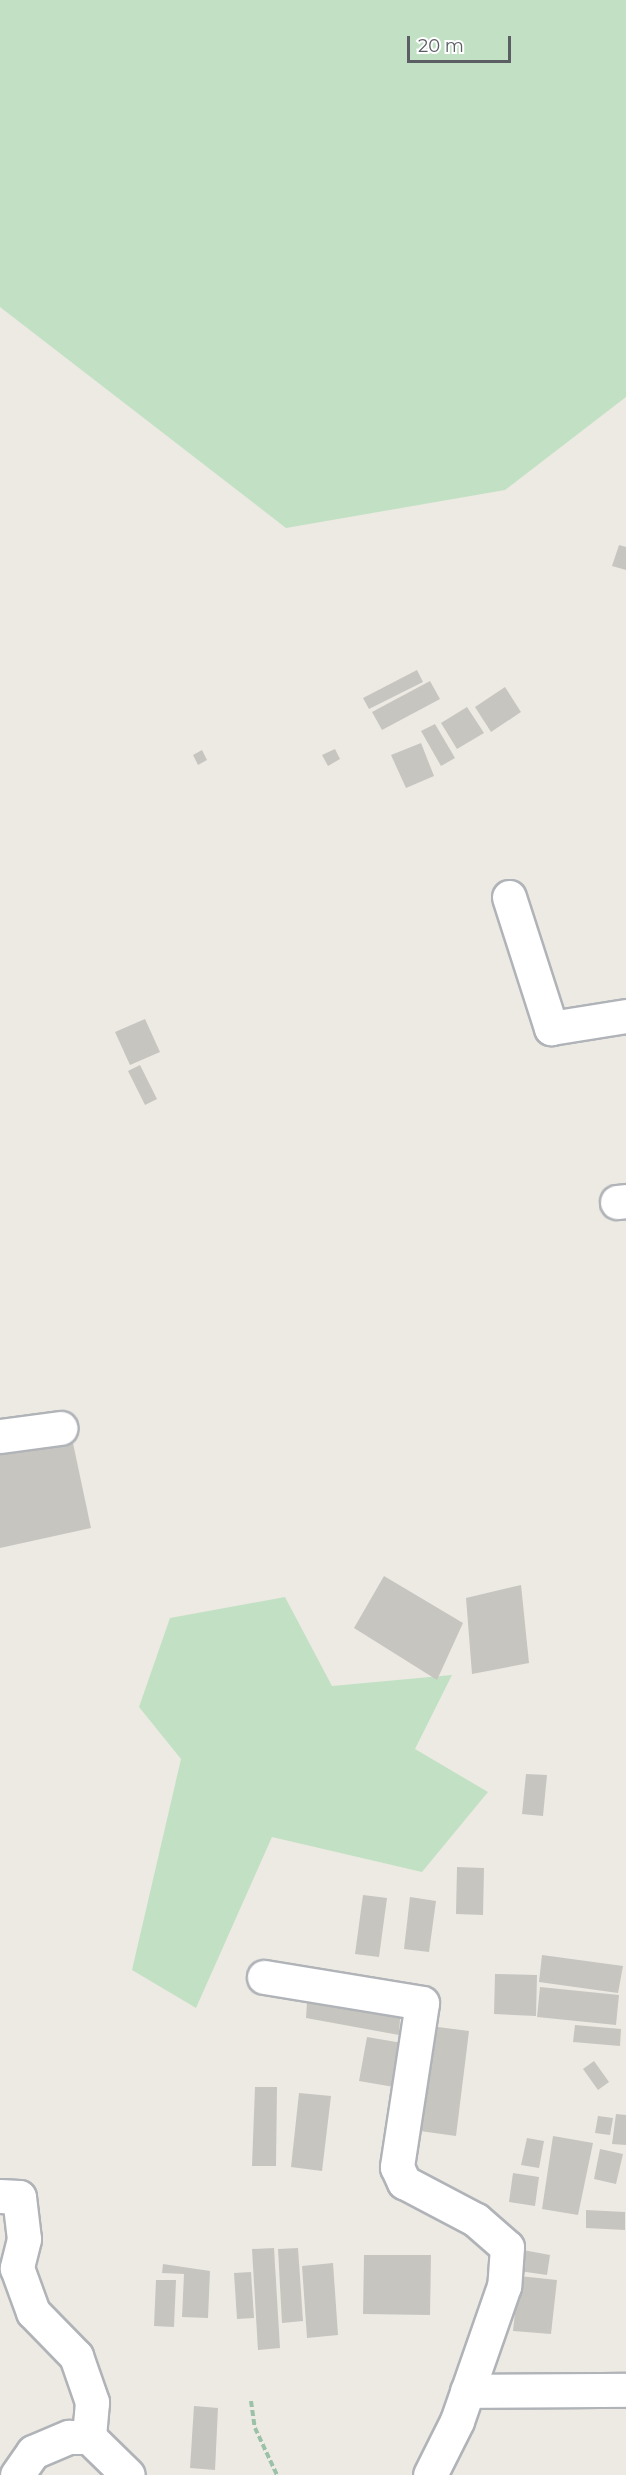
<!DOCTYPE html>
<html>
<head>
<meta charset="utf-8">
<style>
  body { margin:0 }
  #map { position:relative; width:626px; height:2475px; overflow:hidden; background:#eceae3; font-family:Montserrat,sans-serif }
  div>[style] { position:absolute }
  .green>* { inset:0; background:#c2e1c4 }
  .building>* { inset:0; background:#c7c5c0 }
  .path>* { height:4px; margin-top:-2px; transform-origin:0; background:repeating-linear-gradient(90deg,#9cc1a9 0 6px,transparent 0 9px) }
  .roads { filter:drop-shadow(2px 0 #b0b3b7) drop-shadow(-2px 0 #b0b3b7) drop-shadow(0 2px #b0b3b7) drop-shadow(0 -2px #b0b3b7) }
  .minor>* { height:33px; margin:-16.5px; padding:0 16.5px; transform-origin:16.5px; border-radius:16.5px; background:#fff }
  span { translate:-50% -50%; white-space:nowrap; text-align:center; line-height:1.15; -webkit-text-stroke:4.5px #fff; paint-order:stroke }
  .scale { position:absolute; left:407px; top:36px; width:104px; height:27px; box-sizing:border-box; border:3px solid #5b5e62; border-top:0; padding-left:8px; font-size:18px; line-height:21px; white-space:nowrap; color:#5b5e62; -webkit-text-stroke:4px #fff; paint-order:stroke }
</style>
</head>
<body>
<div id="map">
  <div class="green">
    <i style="clip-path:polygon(0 0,626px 0,626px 397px,505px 490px,286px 528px,0 307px)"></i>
    <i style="clip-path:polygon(285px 1597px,332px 1686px,452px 1675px,415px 1749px,488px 1792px,422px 1872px,272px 1837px,196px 2008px,132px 1970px,181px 1759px,139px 1707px,170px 1618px)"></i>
  </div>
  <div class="building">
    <i style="clip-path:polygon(619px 545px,626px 547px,626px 570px,612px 566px)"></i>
    <i style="clip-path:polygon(417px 670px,423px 682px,369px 709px,363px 698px)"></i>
    <i style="clip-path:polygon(430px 681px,440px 699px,382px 730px,372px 712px)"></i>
    <i style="clip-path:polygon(505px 687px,521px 712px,491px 732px,475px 707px)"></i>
    <i style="clip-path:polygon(467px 707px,484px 733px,457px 749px,441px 723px)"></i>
    <i style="clip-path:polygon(435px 724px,455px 758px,441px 766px,421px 731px)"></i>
    <i style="clip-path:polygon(421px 743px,434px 776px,406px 788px,391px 755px)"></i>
    <i style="clip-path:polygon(335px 749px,340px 759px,328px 766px,322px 755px)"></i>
    <i style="clip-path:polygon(202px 750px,207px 760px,198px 765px,193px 755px)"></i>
    <i style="clip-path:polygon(145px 1019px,160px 1052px,130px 1065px,115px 1032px)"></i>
    <i style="clip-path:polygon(140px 1065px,157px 1099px,145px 1105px,128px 1071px)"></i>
    <i style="clip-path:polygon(70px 1429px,91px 1528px,0 1548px,0 1444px)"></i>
    <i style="clip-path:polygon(384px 1576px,463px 1623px,437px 1680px,354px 1628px)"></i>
    <i style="clip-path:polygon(521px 1585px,529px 1663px,472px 1674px,466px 1598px)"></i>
    <i style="clip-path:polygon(526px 1774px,547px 1775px,543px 1816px,522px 1814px)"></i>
    <i style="clip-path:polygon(457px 1867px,484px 1868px,483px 1915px,456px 1914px)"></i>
    <i style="clip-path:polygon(363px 1895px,387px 1898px,379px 1957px,355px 1954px)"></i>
    <i style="clip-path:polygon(410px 1897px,436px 1901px,429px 1952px,404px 1949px)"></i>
    <i style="clip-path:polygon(542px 1955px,623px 1966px,618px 1993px,539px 1982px)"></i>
    <i style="clip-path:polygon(495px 1974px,537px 1975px,536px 2016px,494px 2014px)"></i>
    <i style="clip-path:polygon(308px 1987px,401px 2004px,399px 2035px,306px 2018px)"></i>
    <i style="clip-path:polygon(540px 1987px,619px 1995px,616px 2025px,537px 2017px)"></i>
    <i style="clip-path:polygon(575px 2025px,621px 2029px,620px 2046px,573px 2042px)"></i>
    <i style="clip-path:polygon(430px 2026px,469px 2031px,456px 2136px,420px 2131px)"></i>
    <i style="clip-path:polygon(367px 2037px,402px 2043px,394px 2087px,359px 2081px)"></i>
    <i style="clip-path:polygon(594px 2061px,609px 2082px,598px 2090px,583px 2069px)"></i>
    <i style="clip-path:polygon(255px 2087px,277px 2087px,276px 2166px,252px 2166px)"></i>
    <i style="clip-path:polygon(299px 2093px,331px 2096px,322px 2171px,291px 2167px)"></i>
    <i style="clip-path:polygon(616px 2114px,626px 2115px,626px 2145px,612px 2144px)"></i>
    <i style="clip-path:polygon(598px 2116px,613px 2118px,610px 2135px,595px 2133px)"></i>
    <i style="clip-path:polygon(553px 2136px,593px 2143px,578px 2215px,542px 2209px)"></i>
    <i style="clip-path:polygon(527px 2138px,544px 2141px,539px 2168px,521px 2165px)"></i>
    <i style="clip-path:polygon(600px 2149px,623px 2154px,616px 2184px,594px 2179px)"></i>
    <i style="clip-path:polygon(513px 2173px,539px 2177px,535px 2206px,509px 2202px)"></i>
    <i style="clip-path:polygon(586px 2210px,625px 2212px,625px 2230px,586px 2228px)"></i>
    <i style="clip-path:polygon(274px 2248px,280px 2348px,258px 2350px,252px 2249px)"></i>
    <i style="clip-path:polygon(298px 2248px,303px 2321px,282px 2323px,278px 2249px)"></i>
    <i style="clip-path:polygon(523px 2250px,550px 2255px,547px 2275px,519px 2271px)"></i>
    <i style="clip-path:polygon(364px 2255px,431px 2255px,430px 2315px,363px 2314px)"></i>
    <i style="clip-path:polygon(333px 2263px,338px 2335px,307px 2338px,302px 2266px)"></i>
    <i style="clip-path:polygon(163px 2264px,210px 2271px,208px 2318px,182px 2317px,184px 2274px,162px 2273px)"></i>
    <i style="clip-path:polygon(251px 2272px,254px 2318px,237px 2319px,234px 2273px)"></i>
    <i style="clip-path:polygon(519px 2276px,557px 2280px,551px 2334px,513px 2331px)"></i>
    <i style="clip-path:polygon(156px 2280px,176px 2280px,174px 2327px,154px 2326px)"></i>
    <i style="clip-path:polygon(194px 2406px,218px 2408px,215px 2470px,190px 2468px)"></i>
  </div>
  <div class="path">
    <i style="left:251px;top:2401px;width:27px;rotate:82deg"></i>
    <i style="left:255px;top:2428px;width:52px;rotate:64.9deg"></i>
  </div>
  <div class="roads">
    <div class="minor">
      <i style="left:509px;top:897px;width:138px;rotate:72.2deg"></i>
      <i style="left:551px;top:1028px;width:76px;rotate:-9.1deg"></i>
      <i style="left:617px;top:1202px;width:9px;rotate:-6deg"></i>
      <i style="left:0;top:1436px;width:61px;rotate:-7.6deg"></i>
      <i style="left:264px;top:1977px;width:160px;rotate:9.3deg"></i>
      <i style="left:422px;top:2003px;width:166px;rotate:98.7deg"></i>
      <i style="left:397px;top:2167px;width:17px;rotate:65deg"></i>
      <i style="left:404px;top:2182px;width:81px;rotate:27.8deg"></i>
      <i style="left:476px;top:2220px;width:41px;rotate:41.1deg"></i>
      <i style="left:507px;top:2247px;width:39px;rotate:94deg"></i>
      <i style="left:504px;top:2286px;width:143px;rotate:109.2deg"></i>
      <i style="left:457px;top:2421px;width:60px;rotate:116.6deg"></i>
      <i style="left:0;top:2196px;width:19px;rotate:3deg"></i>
      <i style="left:19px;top:2197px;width:42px;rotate:83.2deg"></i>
      <i style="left:24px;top:2239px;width:30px;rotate:104deg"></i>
      <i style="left:17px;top:2268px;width:47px;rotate:70deg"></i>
      <i style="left:33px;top:2312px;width:62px;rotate:45.7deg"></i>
      <i style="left:76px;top:2356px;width:49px;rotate:70.8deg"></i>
      <i style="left:92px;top:2402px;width:35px;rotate:95deg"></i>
      <i style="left:89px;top:2437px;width:54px;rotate:44.3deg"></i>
      <i style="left:467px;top:2391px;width:159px;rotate:-0.4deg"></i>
      <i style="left:17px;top:2475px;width:28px;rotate:-55deg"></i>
      <i style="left:33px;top:2452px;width:39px;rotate:-23deg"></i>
      <i style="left:69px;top:2437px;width:20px"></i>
    </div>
  </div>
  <div class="scale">20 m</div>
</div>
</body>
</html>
